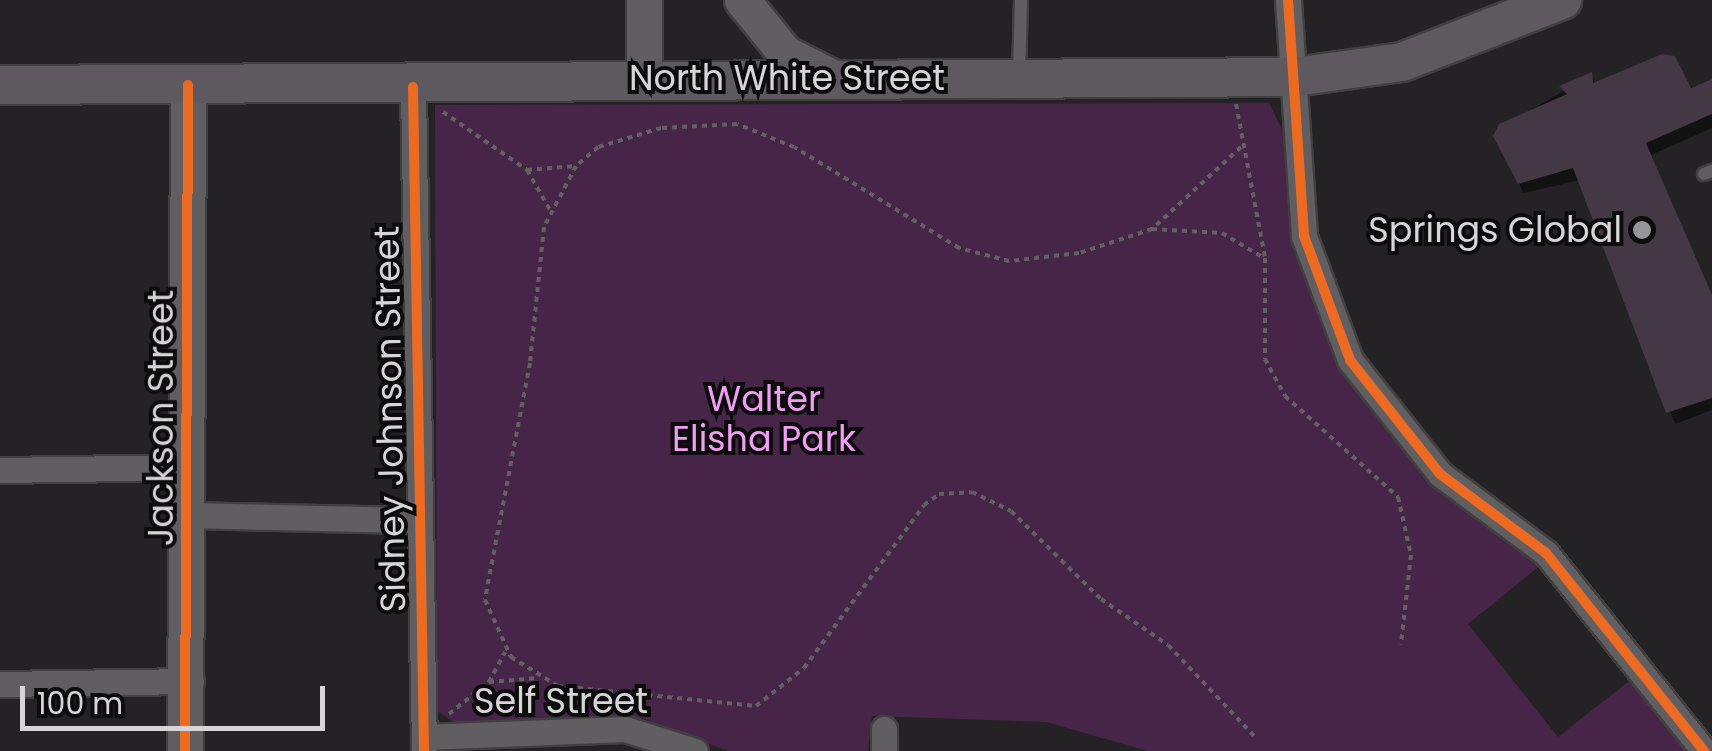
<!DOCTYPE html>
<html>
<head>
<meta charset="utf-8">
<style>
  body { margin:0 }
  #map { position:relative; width:1712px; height:751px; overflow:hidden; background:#242224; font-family:Poppins,sans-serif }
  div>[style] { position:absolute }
  .green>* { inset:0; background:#472548 }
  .shadow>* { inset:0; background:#0007 }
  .building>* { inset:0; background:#433843 }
  .path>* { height:4px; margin-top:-2px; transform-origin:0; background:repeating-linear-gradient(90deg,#626162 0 5px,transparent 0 10px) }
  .roads { filter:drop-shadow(2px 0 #414041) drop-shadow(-2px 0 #414041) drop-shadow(0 2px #414041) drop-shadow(0 -2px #414041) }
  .lane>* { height:12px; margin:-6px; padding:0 6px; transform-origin:6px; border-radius:6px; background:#605e60 }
  .street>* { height:25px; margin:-12.5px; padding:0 12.5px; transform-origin:12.5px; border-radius:12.5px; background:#605e60 }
  .secondary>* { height:35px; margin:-17.5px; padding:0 17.5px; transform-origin:17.5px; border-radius:17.5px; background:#605e60 }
  .primary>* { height:38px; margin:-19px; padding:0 19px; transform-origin:19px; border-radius:19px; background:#5e595e }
  .cycleway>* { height:10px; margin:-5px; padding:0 5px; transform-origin:5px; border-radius:5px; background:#ed6a23 }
  .dots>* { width:28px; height:28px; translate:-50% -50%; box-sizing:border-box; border:5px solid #0d0c0d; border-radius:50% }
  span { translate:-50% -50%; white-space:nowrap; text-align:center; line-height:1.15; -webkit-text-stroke:8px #0d0c0d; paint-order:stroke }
  .street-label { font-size:35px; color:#d7d5d7 }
  .poi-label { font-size:35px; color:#d7d5d7 }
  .right { translate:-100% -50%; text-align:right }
  .park-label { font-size:35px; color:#f19df4 }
  .scale { position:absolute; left:20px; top:686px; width:305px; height:45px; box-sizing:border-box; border:5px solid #d7d5d7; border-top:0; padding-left:12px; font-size:30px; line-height:35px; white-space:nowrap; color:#d7d5d7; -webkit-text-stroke:8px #0d0c0d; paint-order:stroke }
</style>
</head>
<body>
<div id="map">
  <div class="green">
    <i style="clip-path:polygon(1269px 103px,1294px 154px,1299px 232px,1360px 385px,1548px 559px,1468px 624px,1558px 737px,1633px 678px,1694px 751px,1148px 751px,1046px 722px,872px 716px,868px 751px,728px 751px,642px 718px,461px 727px,437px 711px,435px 105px)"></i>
  </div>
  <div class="shadow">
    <i style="clip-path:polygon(1591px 75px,1596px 84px,1712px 87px,1712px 128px,1651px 155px,1712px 303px,1712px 410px,1675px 424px,1581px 180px,1523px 193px,1498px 129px)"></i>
  </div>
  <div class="building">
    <i style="clip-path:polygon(1662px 54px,1675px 56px,1691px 88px,1712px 79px,1712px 114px,1646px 143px,1712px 295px,1712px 398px,1666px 413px,1573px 168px,1518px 184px,1493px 136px,1499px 124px,1567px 94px,1559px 86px,1592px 72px,1593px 83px)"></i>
  </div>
  <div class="path">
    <i style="left:1236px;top:104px;width:157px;rotate:79.3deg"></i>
    <i style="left:1265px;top:258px;width:101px;rotate:90deg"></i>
    <i style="left:1265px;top:359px;width:42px;rotate:61.6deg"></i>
    <i style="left:1285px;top:396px;width:152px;rotate:41.8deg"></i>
    <i style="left:1398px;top:497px;width:59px;rotate:77.4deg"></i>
    <i style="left:1411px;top:555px;width:90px;rotate:96.4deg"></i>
    <i style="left:443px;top:112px;width:102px;rotate:34.6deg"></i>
    <i style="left:527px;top:170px;width:46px;rotate:60.1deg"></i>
    <i style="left:1241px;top:147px;width:121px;rotate:137.3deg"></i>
    <i style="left:1152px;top:229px;width:77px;rotate:161.8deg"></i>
    <i style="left:1079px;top:253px;width:70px;rotate:173.5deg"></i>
    <i style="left:1009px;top:261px;width:52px;rotate:-165.4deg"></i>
    <i style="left:959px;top:248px;width:193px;rotate:-148.5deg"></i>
    <i style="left:794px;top:147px;width:61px;rotate:-158deg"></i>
    <i style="left:737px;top:124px;width:76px;rotate:177deg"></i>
    <i style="left:661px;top:128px;width:66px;rotate:163.2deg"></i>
    <i style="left:598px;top:147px;width:29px;rotate:139deg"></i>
    <i style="left:576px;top:166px;width:69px;rotate:117.7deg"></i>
    <i style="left:544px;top:227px;width:137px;rotate:95.9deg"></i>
    <i style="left:530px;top:363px;width:241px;rotate:100.8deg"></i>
    <i style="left:485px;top:600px;width:63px;rotate:65.5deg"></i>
    <i style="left:511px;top:657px;width:55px;rotate:31.7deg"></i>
    <i style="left:558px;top:686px;width:199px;rotate:5.8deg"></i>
    <i style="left:756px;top:706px;width:61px;rotate:-38.4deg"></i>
    <i style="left:804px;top:668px;width:202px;rotate:-53.6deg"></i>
    <i style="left:924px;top:505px;width:19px;rotate:-36deg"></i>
    <i style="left:939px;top:494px;width:33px;rotate:-3deg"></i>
    <i style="left:972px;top:492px;width:43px;rotate:26deg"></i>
    <i style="left:1011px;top:511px;width:126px;rotate:44.4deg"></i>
    <i style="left:1101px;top:599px;width:81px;rotate:34.5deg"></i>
    <i style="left:1168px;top:645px;width:129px;rotate:46.6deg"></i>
    <i style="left:527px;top:170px;width:49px;rotate:-4.7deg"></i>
    <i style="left:1152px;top:229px;width:70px;rotate:3.3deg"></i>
    <i style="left:1222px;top:233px;width:49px;rotate:30.8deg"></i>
    <i style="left:489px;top:682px;width:34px;rotate:-62deg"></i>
    <i style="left:449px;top:714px;width:51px;rotate:-38.7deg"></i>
    <i style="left:489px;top:682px;width:49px;rotate:-4.7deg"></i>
  </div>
  <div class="roads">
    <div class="lane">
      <i style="left:1019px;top:76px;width:76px;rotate:-88.5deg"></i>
      <i style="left:1704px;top:174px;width:9px;rotate:-21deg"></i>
    </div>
    <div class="street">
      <i style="left:1288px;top:0;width:237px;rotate:86.1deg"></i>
      <i style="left:1304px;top:236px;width:132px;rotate:69.6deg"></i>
      <i style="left:1350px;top:360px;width:145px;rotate:51.7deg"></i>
      <i style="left:1440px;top:474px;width:132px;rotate:36.7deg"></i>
      <i style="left:1546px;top:553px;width:253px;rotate:51.4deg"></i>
      <i style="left:413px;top:87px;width:664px;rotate:89.05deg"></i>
      <i style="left:0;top:470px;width:188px;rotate:-0.9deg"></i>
      <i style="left:188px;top:515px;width:229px;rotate:1.3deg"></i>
      <i style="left:0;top:684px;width:191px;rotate:-0.9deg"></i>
      <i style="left:424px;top:737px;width:201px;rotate:-2.3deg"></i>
      <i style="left:625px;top:729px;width:73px;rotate:17.4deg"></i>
      <i style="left:884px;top:751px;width:22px;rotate:-90deg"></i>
    </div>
    <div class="secondary">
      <i style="left:742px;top:0;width:68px;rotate:50.9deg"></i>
      <i style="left:785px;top:53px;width:55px;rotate:27deg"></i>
      <i style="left:644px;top:77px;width:77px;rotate:-90deg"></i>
      <i style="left:185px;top:751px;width:666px;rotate:-89.74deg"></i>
    </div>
    <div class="primary">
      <i style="left:0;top:85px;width:1295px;rotate:-0.35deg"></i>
      <i style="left:1295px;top:77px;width:108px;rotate:-8deg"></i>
      <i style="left:1402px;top:62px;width:172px;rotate:-21.2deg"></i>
    </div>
  </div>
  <div class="cycleway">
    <i style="left:1288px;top:0;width:237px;rotate:86.1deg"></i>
    <i style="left:1304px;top:236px;width:132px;rotate:69.6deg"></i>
    <i style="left:1350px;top:360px;width:145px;rotate:51.7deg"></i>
    <i style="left:1440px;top:474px;width:132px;rotate:36.7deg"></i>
    <i style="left:1546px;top:553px;width:253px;rotate:51.4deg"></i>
    <i style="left:413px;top:87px;width:664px;rotate:89.05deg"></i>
    <i style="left:185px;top:751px;width:666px;rotate:-89.74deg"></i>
  </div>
  <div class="dots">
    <i style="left:1642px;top:230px;background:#989698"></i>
  </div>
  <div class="street-label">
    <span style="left:787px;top:78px">North White Street</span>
    <span style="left:161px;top:418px;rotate:-90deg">Jackson Street</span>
    <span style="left:390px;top:419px;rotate:-91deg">Sidney Johnson Street</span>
    <span style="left:561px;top:701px">Self Street</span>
  </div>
  <div class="poi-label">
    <span class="right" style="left:1622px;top:230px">Springs Global</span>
  </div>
  <div class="park-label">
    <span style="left:764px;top:419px">Walter<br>Elisha Park</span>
  </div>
  <div class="scale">100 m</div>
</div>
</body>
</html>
